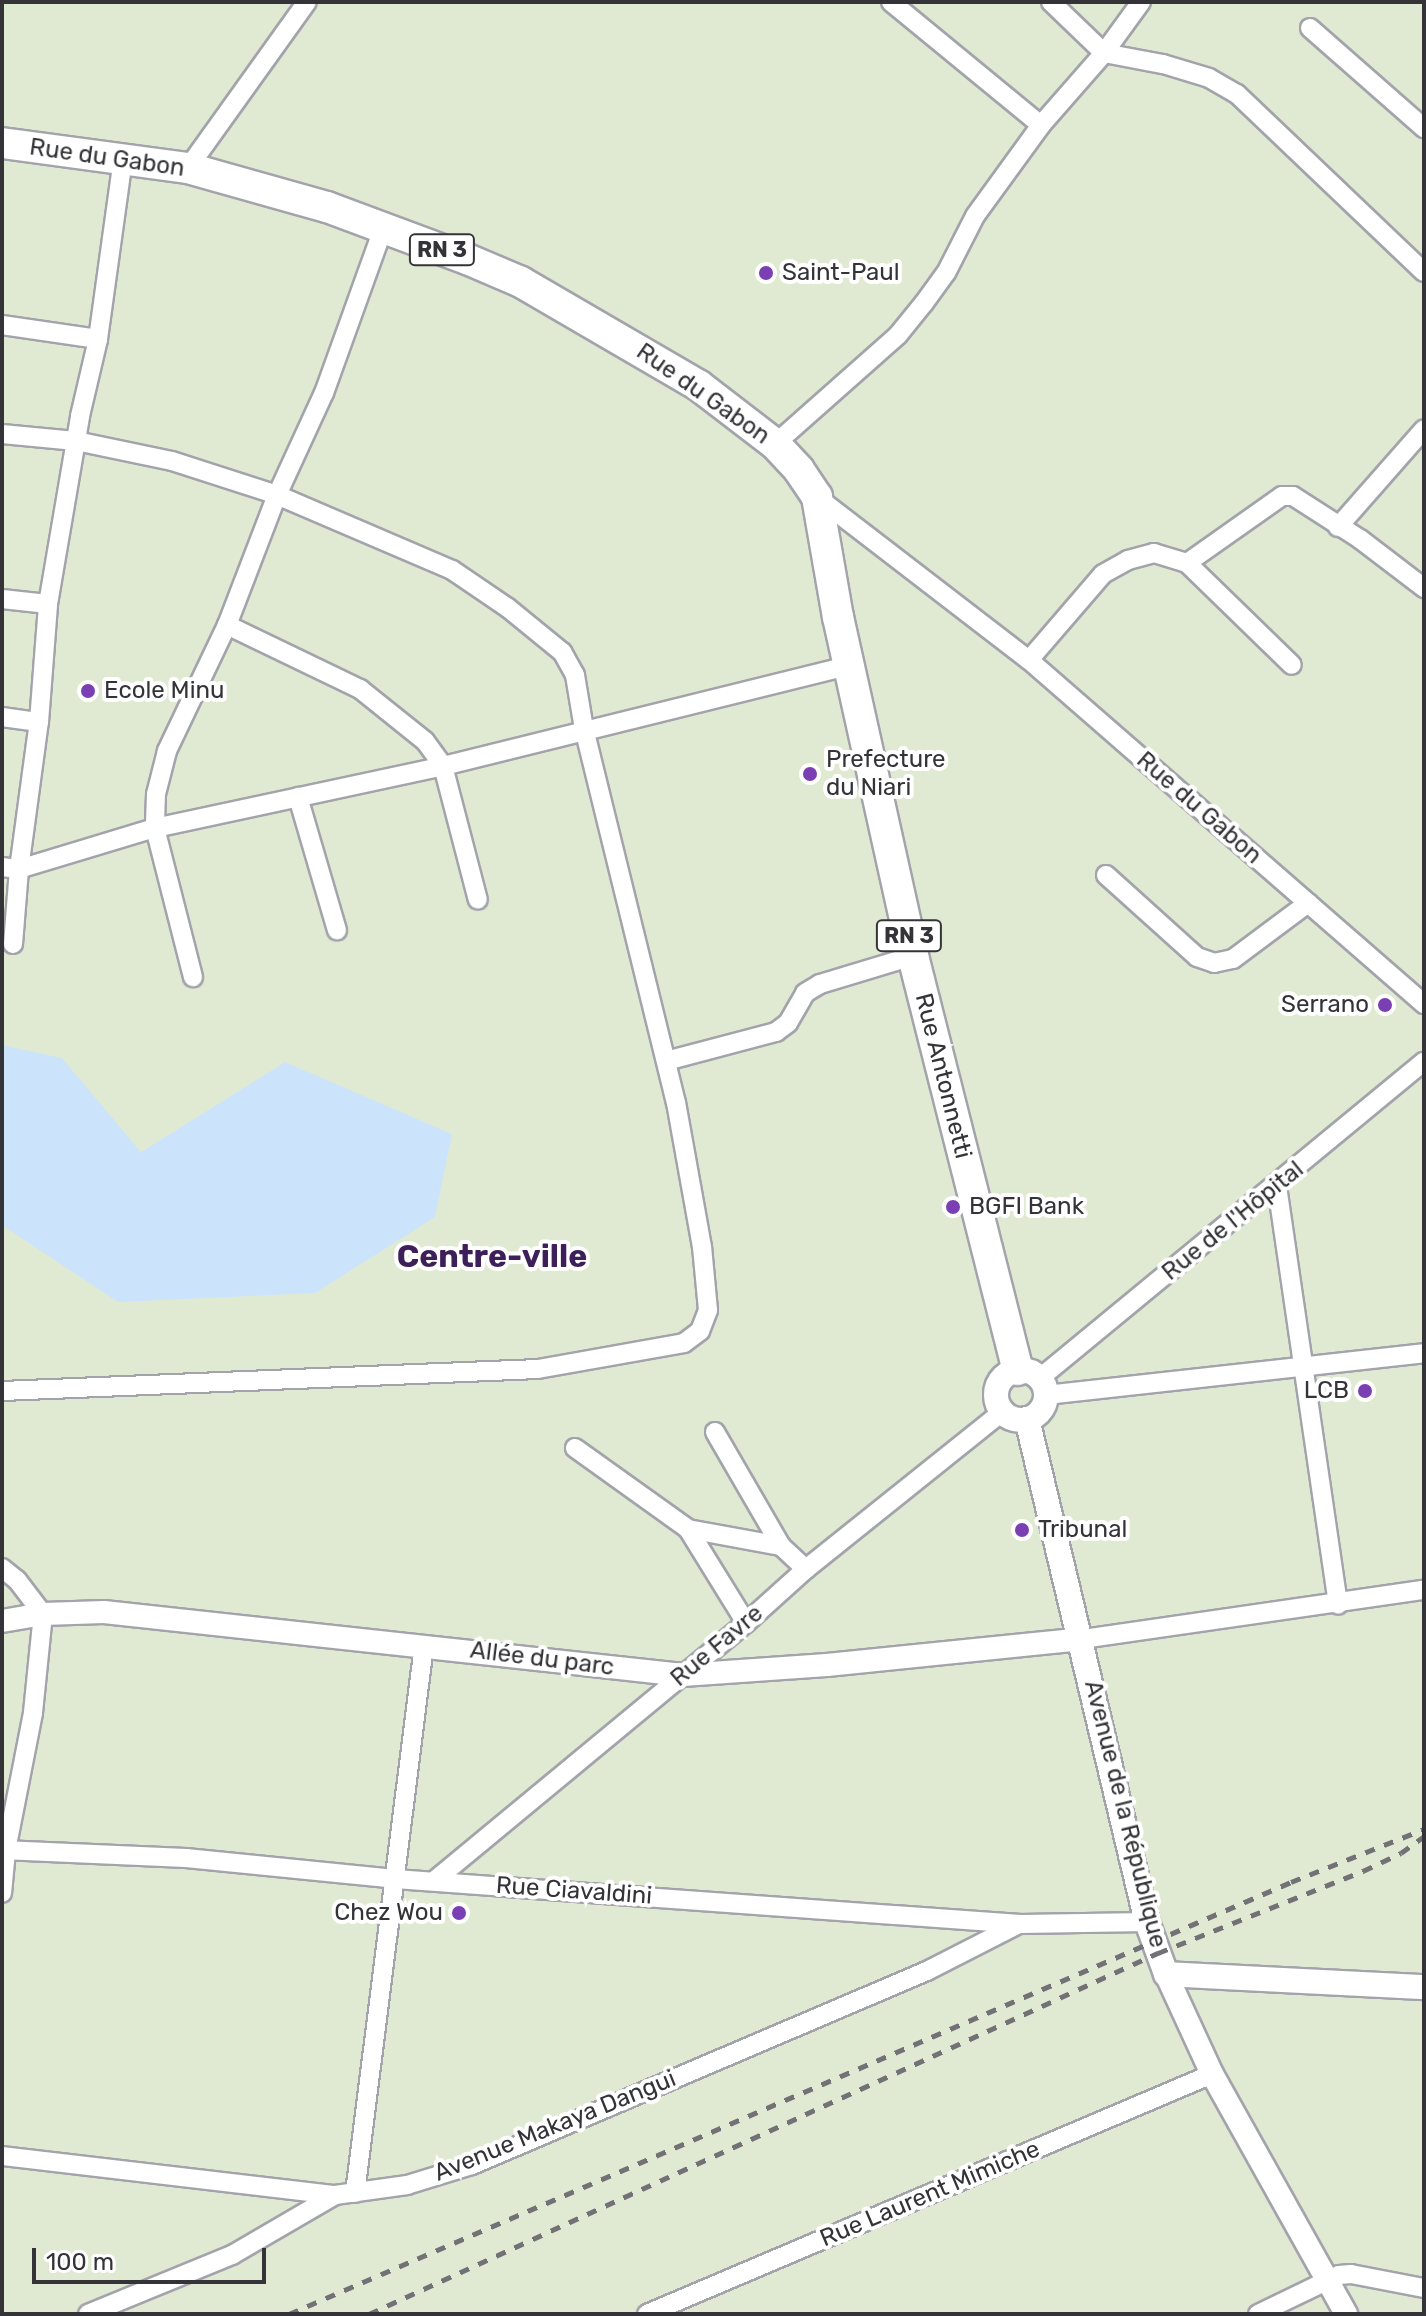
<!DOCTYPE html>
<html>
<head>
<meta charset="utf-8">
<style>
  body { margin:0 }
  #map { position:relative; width:1426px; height:2316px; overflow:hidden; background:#f8f8ff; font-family:Rubik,sans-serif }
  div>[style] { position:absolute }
  .green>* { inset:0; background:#e0ead2 }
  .water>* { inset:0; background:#cbe4fb }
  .roads { filter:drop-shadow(2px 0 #a3a3ac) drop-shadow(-2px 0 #a3a3ac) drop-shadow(0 2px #a3a3ac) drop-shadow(0 -2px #a3a3ac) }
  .minor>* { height:18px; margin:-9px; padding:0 9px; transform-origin:9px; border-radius:9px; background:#fff }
  .tertiary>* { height:22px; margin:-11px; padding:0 11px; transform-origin:11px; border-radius:11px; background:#fff }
  .secondary>* { height:24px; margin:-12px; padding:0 12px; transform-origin:12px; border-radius:12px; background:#fff }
  .secondary>.ring { margin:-12px; padding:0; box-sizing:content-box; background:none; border:24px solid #fff; border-radius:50% }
  .trunk>* { height:30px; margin:-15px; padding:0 15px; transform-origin:15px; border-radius:15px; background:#fff }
  .rail>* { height:5px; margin-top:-2.5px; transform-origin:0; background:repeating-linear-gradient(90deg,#717176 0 10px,transparent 0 20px) }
  .dots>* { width:22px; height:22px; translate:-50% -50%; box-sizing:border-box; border:4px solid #fff; border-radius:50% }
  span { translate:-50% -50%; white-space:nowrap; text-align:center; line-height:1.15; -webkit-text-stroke:8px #fff; paint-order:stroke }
  .shield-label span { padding:2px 6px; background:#fff; border:2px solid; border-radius:6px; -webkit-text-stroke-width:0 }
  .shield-label { font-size:22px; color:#343438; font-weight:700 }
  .street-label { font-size:24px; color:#343438 }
  .poi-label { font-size:24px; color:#343438 }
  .left { translate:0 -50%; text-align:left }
  .right { translate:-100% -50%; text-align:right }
  .district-label { font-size:32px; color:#3d2059; font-weight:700 }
  .frame { position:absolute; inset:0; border:4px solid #343438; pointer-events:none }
  .scale { position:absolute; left:32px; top:2248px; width:234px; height:36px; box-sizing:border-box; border:4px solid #343438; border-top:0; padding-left:10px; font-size:24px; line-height:28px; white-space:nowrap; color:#343438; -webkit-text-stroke:6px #fff; paint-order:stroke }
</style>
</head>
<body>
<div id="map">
  <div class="green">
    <i style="clip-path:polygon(2px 2px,1424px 2px,1424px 2314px,2px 2314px)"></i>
  </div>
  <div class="water">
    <i style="clip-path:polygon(2px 1045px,62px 1058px,141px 1152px,285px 1062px,452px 1134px,435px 1217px,315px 1293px,118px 1302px,2px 1225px)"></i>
  </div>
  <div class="roads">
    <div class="minor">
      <i style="left:891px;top:2px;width:194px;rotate:39.4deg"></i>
      <i style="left:1051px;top:2px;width:74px;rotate:43.9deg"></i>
      <i style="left:1104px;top:53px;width:60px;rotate:10.6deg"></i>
      <i style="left:1163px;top:64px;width:48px;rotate:16.9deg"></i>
      <i style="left:1209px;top:78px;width:32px;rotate:30deg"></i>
      <i style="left:1237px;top:94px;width:258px;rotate:43.6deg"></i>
      <i style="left:1310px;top:28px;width:152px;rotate:41.3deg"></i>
      <i style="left:188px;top:168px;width:204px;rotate:-54.4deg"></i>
      <i style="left:2px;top:325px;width:97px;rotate:8.3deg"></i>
      <i style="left:2px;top:434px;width:74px;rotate:5.4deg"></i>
      <i style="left:76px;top:441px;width:98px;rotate:11.8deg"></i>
      <i style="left:172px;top:461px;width:110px;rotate:17.9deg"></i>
      <i style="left:277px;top:495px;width:139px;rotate:111deg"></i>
      <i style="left:227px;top:625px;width:140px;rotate:115.5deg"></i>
      <i style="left:167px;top:751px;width:44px;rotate:104.3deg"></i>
      <i style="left:156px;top:794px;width:34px;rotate:92deg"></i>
      <i style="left:155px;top:828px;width:154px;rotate:75.7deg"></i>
      <i style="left:775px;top:444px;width:164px;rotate:-41.5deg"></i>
      <i style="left:898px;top:335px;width:41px;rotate:-50.9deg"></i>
      <i style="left:924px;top:303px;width:37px;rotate:-54deg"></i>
      <i style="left:946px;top:273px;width:64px;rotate:-63deg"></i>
      <i style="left:975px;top:216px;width:112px;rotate:-54deg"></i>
      <i style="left:1041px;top:125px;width:96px;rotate:-48.8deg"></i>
      <i style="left:1104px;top:53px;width:63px;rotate:-54deg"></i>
      <i style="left:817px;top:497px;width:267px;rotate:37.6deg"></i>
      <i style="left:1029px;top:660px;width:524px;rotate:41.05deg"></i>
      <i style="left:1338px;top:527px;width:130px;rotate:-48.7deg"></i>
      <i style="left:1187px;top:563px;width:146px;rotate:44.2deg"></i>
      <i style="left:2px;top:599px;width:46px;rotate:6.2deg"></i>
      <i style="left:227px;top:625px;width:148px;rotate:25.7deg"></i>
      <i style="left:360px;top:689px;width:83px;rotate:38.7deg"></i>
      <i style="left:425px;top:741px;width:31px;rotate:54deg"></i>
      <i style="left:443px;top:766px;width:138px;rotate:75.4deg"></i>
      <i style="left:1029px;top:660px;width:113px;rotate:-49.3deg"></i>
      <i style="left:1103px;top:574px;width:29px;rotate:-29deg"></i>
      <i style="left:1128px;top:560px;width:27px;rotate:-15deg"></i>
      <i style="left:1154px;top:553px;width:34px;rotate:17deg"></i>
      <i style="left:1187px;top:563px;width:116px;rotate:-35.2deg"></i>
      <i style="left:1282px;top:496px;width:11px"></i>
      <i style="left:1293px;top:496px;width:80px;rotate:32.7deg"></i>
      <i style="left:1360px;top:539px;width:81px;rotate:37.4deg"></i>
      <i style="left:2px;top:717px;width:37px;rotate:8deg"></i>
      <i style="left:298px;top:797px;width:139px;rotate:73.7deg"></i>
      <i style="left:2px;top:867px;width:17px;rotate:7deg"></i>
      <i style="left:19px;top:869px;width:142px;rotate:-16.8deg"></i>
      <i style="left:155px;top:828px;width:295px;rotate:-12.1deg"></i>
      <i style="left:443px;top:766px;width:419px;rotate:-13.9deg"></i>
      <i style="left:1106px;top:875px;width:122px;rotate:42deg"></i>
      <i style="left:1197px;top:957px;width:18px;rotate:19deg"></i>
      <i style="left:1214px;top:963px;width:19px;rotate:-12deg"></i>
      <i style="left:1233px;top:959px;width:94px;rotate:-36.7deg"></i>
      <i style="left:13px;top:944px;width:75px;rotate:-85.4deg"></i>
      <i style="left:19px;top:869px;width:148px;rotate:-82.3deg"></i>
      <i style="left:39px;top:722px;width:118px;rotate:-85.6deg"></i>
      <i style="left:48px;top:604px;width:191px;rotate:-80.3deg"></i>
      <i style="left:80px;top:416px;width:79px;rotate:-76.8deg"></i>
      <i style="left:98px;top:339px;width:182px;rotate:-82.1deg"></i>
      <i style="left:666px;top:1061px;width:114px;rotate:-14.8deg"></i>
      <i style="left:776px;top:1032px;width:15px;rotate:-37deg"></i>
      <i style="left:788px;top:1023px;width:34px;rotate:-60deg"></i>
      <i style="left:805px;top:993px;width:17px;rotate:-31deg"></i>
      <i style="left:820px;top:984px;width:97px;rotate:-16.8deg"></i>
      <i style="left:1277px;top:1186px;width:423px;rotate:81.7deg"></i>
      <i style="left:1040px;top:1378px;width:497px;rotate:-39.5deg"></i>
      <i style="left:2px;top:1391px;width:536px;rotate:-2.35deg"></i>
      <i style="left:538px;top:1369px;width:148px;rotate:-10.1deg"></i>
      <i style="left:684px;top:1343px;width:20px;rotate:-37deg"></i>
      <i style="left:700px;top:1331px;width:22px;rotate:-69deg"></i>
      <i style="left:708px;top:1310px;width:63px;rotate:-95.4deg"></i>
      <i style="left:702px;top:1247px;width:146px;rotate:-100.2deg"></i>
      <i style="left:676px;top:1103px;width:385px;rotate:-103.8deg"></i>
      <i style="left:584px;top:729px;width:55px;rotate:-99.5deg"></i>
      <i style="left:575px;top:675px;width:26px;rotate:-119deg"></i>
      <i style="left:562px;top:652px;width:70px;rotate:-140.8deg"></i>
      <i style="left:508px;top:608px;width:68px;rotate:-145.8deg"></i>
      <i style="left:452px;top:570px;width:190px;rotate:-156.8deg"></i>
      <i style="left:277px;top:495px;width:112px;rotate:-65.3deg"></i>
      <i style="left:324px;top:393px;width:174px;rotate:-70.2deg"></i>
      <i style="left:1046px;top:1395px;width:380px;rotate:-6.3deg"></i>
      <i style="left:715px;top:1432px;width:132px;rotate:59.9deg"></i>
      <i style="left:575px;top:1448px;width:139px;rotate:35.6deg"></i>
      <i style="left:688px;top:1529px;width:110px;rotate:58.3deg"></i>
      <i style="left:688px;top:1529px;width:95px;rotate:10.4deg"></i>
      <i style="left:781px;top:1546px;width:34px;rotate:43deg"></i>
      <i style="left:2px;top:1568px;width:19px;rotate:39deg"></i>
      <i style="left:17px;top:1580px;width:43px;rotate:52.6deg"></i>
      <i style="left:43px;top:1614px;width:100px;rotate:95.8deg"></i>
      <i style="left:33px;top:1713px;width:141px;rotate:101.1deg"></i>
      <i style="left:6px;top:1851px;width:42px;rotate:95.4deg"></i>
      <i style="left:1082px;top:1639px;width:345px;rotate:-8.2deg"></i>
      <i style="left:2px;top:1850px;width:184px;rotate:2.5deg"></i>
      <i style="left:186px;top:1858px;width:210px;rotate:5.7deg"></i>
      <i style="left:395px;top:1879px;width:627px;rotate:4.12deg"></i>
      <i style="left:1020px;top:1924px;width:127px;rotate:-0.9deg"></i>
      <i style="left:434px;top:1881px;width:405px;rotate:-39.6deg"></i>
      <i style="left:746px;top:1623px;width:81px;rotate:-42deg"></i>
      <i style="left:806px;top:1569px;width:251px;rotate:-38.7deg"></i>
      <i style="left:2px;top:2156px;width:335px;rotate:6.7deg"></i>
      <i style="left:355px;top:2193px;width:552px;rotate:-82.82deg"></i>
      <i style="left:88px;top:2314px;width:156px;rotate:-22.3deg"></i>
      <i style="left:232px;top:2255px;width:119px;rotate:-30.2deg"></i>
      <i style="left:335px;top:2195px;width:73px;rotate:-7.9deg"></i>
      <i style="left:407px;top:2185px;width:68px;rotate:-17.1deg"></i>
      <i style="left:472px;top:2165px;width:495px;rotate:-23.1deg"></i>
      <i style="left:927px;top:1971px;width:103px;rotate:-27.1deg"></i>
      <i style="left:647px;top:2314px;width:614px;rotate:-23.01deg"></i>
      <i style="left:1258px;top:2314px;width:90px;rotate:-25.7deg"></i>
      <i style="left:1339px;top:2275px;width:12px;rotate:-5deg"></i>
      <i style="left:1351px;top:2274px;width:74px;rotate:10.9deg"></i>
    </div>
    <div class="tertiary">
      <i style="left:2px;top:1621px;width:42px;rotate:-9.7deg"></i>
      <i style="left:43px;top:1614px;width:61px;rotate:-1.9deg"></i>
      <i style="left:104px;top:1612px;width:582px;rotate:6.21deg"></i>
      <i style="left:683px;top:1675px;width:144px;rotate:-4deg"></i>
      <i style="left:827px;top:1665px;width:256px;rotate:-5.8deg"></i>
      <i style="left:1166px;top:1974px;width:110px;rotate:65.3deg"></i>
      <i style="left:1212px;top:2074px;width:275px;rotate:60.8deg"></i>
    </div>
    <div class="secondary">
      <i class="ring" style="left:996px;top:1370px;width:26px;height:26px"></i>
      <i style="left:1027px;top:1419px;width:517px;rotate:76.58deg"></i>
      <i style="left:1147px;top:1922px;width:55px;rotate:69.9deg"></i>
      <i style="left:1166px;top:1974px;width:258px;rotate:2.9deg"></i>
    </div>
    <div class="trunk">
      <i style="left:2px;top:143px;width:188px;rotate:7.7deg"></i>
      <i style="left:188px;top:168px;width:144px;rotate:15.7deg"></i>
      <i style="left:327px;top:207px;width:149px;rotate:20.4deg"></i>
      <i style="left:467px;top:259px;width:59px;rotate:23.1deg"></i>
      <i style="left:521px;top:282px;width:205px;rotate:30.2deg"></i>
      <i style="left:698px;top:385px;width:97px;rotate:37.5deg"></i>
      <i style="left:775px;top:444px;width:35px;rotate:47deg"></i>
      <i style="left:799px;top:470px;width:32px;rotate:56deg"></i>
      <i style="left:817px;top:497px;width:122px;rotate:80.1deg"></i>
      <i style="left:838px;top:617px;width:347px;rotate:77.5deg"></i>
      <i style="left:913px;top:956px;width:427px;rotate:75.8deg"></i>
    </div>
  </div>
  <div class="rail">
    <i style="left:289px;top:2314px;width:1091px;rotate:-23.32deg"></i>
    <i style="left:1291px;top:1882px;width:143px;rotate:-21.7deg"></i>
    <i style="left:369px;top:2314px;width:868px;rotate:-24.59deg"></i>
    <i style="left:1158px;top:1953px;width:221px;rotate:-21.8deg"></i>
    <i style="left:1363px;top:1871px;width:42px;rotate:-25.3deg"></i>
    <i style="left:1401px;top:1853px;width:29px;rotate:-36deg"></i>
  </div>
  <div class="dots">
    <i style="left:766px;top:273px;background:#7b3fb4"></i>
    <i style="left:88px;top:691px;background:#7b3fb4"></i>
    <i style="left:810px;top:774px;background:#7b3fb4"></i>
    <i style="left:1385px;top:1005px;background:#7b3fb4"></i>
    <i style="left:953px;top:1207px;background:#7b3fb4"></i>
    <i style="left:1365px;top:1391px;background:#7b3fb4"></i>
    <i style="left:1022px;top:1530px;background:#7b3fb4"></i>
    <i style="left:459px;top:1913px;background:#7b3fb4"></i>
  </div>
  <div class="shield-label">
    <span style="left:442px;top:250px">RN 3</span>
    <span style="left:909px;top:936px">RN 3</span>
  </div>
  <div class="street-label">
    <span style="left:107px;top:158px;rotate:8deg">Rue du Gabon</span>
    <span style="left:703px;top:394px;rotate:35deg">Rue du Gabon</span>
    <span style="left:1199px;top:808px;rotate:41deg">Rue du Gabon</span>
    <span style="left:943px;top:1076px;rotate:76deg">Rue Antonnetti</span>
    <span style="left:1233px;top:1221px;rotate:-39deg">Rue de l'Hôpital</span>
    <span style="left:717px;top:1646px;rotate:-40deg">Rue Favre</span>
    <span style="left:542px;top:1659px;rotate:7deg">Allée du parc</span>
    <span style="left:1125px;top:1814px;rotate:76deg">Avenue de la République</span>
    <span style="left:574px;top:1891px;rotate:4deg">Rue Ciavaldini</span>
    <span style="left:555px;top:2126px;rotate:-22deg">Avenue Makaya Dangui</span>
    <span style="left:930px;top:2194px;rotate:-23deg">Rue Laurent Mimiche</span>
  </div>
  <div class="poi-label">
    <span class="left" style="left:782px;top:273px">Saint-Paul</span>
    <span class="left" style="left:104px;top:691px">Ecole Minu</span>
    <span class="left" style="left:826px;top:774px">Prefecture<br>du Niari</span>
    <span class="right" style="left:1369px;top:1005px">Serrano</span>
    <span class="left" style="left:969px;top:1207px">BGFI Bank</span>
    <span class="right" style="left:1349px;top:1391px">LCB</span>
    <span class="left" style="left:1038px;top:1530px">Tribunal</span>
    <span class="right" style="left:443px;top:1913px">Chez Wou</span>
  </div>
  <div class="district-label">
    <span style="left:492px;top:1256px">Centre-ville</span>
  </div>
  <div class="frame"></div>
  <div class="scale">100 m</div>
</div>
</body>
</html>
